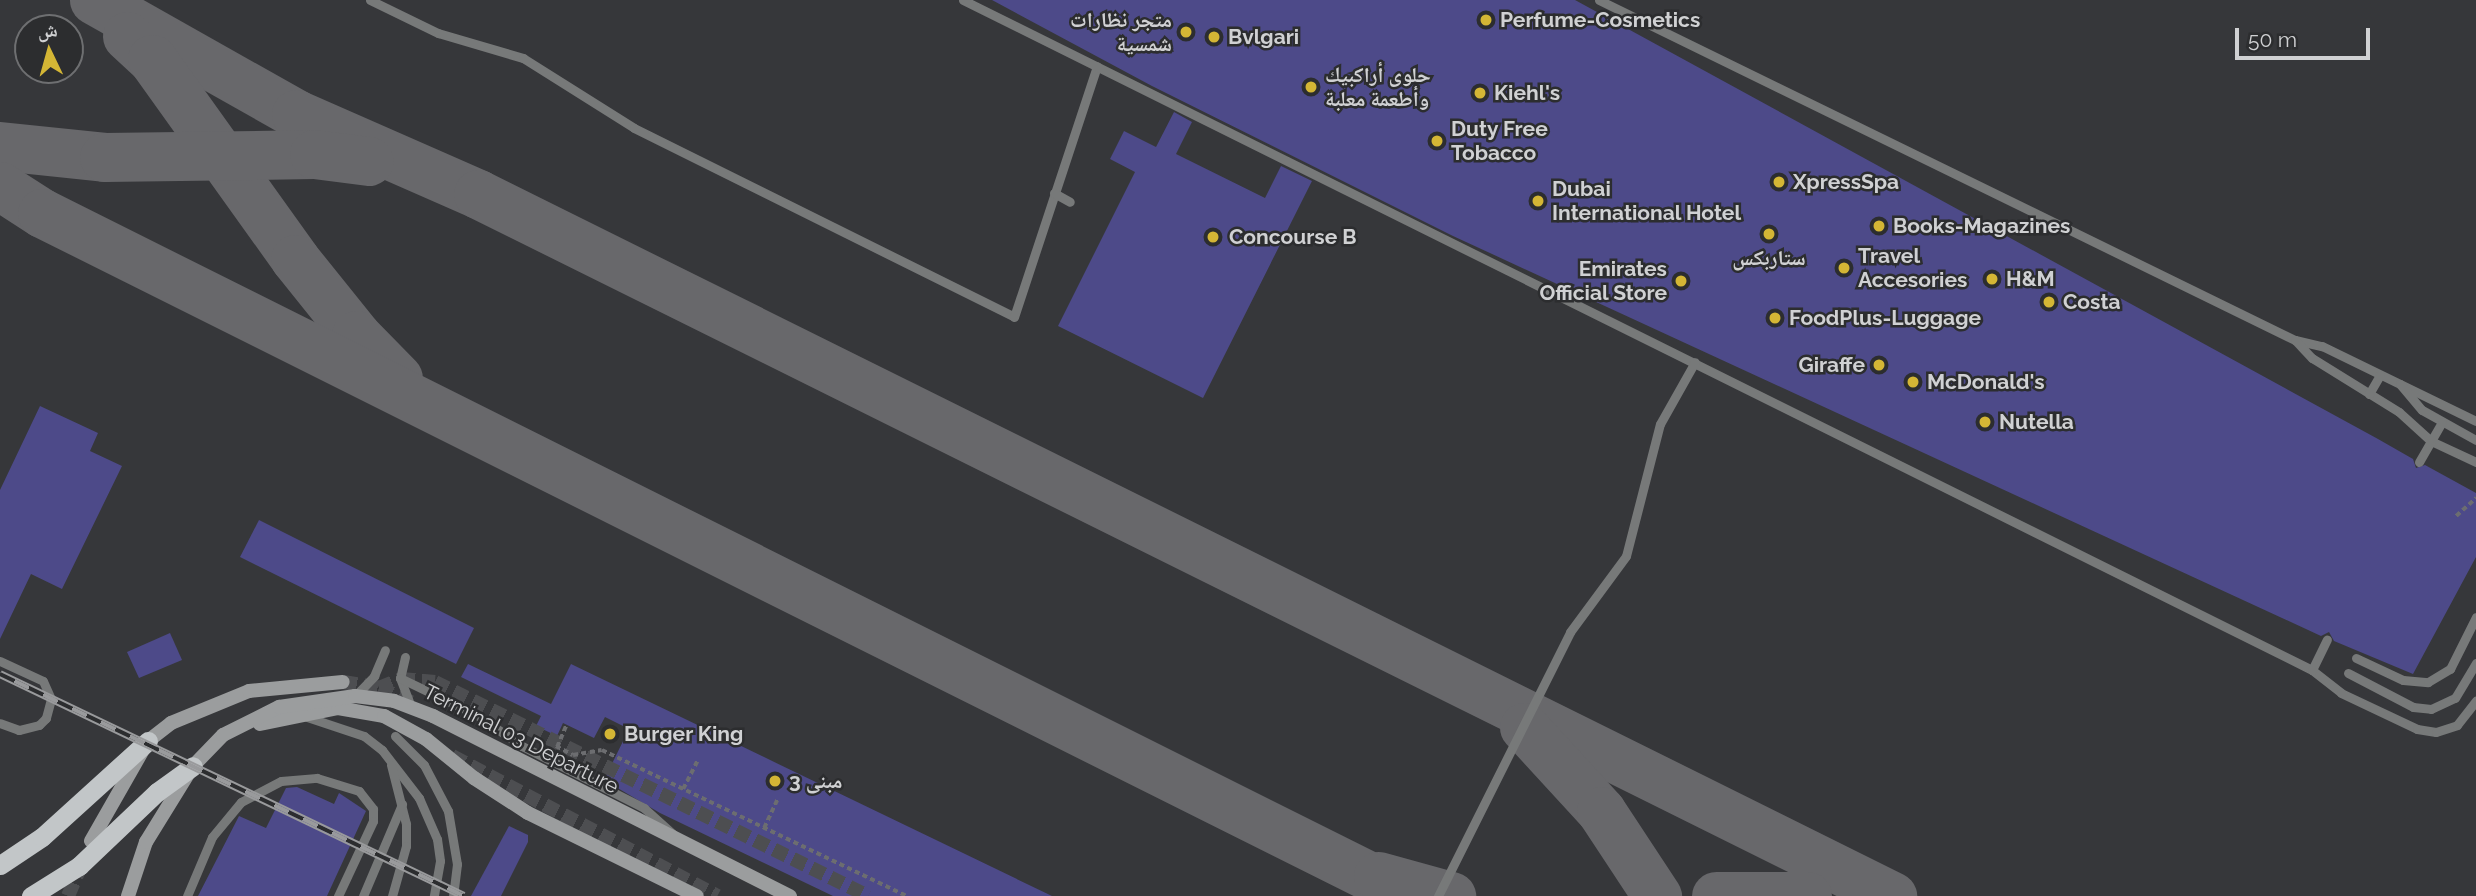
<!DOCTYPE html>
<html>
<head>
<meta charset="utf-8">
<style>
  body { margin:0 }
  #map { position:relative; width:2476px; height:896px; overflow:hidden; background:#36373a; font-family:Raleway,"Noto Naskh Arabic",sans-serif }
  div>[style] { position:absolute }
  .taxiway>* { height:49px; margin:-24.5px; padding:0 24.5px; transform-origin:24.5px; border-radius:24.5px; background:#68686b }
  .building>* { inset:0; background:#4d4a89 }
  .secondary-tunnel>* { height:14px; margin-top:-7px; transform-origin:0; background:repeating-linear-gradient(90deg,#4d4e51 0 14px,transparent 0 21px) }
  .path>* { height:3.5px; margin-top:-1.75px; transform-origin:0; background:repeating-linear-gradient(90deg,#6c6d70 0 5px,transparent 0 8.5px) }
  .service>* { height:9px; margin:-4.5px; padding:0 4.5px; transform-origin:4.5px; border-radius:4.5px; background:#777979 }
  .secondary>* { height:14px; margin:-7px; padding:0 7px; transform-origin:7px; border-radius:7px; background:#9b9d9e }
  .trunk>* { height:19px; margin:-9.5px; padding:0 9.5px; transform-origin:9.5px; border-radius:9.5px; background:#c2c6c8 }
  .rail>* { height:8px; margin-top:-4px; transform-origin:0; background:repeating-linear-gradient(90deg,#2c2d2f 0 16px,#999a9c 0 32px); box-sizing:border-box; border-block:2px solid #999a9c }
  .dots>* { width:19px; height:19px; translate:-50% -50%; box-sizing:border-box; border:4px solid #2c2d2f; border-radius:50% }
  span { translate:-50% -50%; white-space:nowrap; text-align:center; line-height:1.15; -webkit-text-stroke:5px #2c2d2f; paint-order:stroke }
  .poi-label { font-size:21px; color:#d0d1d3; font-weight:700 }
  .right { translate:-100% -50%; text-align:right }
  .left { translate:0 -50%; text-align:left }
  .street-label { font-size:21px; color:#d0d1d3 }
  .north { position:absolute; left:14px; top:14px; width:70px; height:70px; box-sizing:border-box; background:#2c2d2f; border:2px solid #6e6f71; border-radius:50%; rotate:355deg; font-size:19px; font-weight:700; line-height:28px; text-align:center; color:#d0d1d3 }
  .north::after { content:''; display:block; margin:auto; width:24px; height:32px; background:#d4b635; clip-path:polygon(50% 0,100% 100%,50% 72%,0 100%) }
  .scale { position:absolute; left:2235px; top:28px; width:135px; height:32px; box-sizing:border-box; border:4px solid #d0d1d3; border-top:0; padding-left:9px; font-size:21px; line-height:24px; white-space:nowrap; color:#d0d1d3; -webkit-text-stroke:5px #2c2d2f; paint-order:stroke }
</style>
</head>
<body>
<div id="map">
  <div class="taxiway">
    <i style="left:94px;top:0;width:232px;rotate:29.4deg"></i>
    <i style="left:296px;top:114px;width:199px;rotate:23.7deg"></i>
    <i style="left:478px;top:194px;width:1579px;rotate:26.4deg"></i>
    <i style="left:127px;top:36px;width:34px;rotate:43deg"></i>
    <i style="left:152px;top:59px;width:246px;rotate:54.4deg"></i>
    <i style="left:295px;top:259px;width:97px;rotate:51.2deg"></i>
    <i style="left:356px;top:335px;width:60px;rotate:45.7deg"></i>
    <i style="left:0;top:146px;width:105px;rotate:6deg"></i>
    <i style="left:104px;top:157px;width:210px;rotate:-0.8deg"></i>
    <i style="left:314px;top:154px;width:55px;rotate:7.3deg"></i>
    <i style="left:0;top:186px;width:50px;rotate:32.7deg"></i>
    <i style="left:42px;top:213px;width:1528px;rotate:26.55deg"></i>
    <i style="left:1524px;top:727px;width:114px;rotate:47.5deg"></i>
    <i style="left:1601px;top:811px;width:102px;rotate:56.6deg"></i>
    <i style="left:1378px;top:876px;width:76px;rotate:15.3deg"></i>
    <i style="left:1716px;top:896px;width:91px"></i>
  </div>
  <div class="building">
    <i style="clip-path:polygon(992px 0,1575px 0,2378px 439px,2413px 459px,2416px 468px,2425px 465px,2476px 493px,2476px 557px,2413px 674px,2334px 641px,2329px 632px,2321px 636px,1453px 236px,1152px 86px)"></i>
    <i style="clip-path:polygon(1174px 112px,1192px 122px,1176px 154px,1265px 198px,1281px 166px,1312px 181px,1203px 398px,1058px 326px,1135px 172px,1110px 159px,1124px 131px,1156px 147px)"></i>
    <i style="clip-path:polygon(40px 406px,98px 433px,90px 451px,122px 466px,62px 589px,31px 574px,0 639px,0 490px)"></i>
    <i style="clip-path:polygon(259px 520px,474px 628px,456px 664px,240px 557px)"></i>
    <i style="clip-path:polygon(170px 633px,182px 660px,139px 678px,127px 652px)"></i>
    <i style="clip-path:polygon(468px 664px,551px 704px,571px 664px,1052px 896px,833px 896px,660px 813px,604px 780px,629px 729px,605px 717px,594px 738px,563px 723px,557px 736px,536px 726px,541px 716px,461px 677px)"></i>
    <i style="clip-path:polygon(297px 787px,334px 804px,339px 793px,366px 811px,327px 896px,198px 896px,239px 816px,266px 828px,286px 788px)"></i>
    <i style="clip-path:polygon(509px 826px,528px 835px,528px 842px,501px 896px,471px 896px)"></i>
  </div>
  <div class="secondary-tunnel">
    <i style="left:343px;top:682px;width:36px;rotate:9deg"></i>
    <i style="left:379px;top:688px;width:35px;rotate:24deg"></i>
    <i style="left:379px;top:688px;width:24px;rotate:-22deg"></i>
    <i style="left:401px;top:679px;width:34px;rotate:5deg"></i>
    <i style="left:435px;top:682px;width:483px;rotate:26.3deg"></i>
    <i style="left:452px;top:756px;width:300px;rotate:27.8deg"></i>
    <i style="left:68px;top:896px;width:34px;rotate:-67deg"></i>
  </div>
  <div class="path">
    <i style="left:2456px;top:516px;width:27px;rotate:-42deg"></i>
    <i style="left:556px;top:746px;width:19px;rotate:28deg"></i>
    <i style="left:573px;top:755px;width:29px;rotate:-10deg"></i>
    <i style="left:602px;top:750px;width:338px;rotate:25.6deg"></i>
    <i style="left:557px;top:747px;width:25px;rotate:-67deg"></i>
    <i style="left:683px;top:789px;width:31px;rotate:-63deg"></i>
    <i style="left:764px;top:828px;width:31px;rotate:-65deg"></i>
  </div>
  <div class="service">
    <i style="left:370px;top:0;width:76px;rotate:25.9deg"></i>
    <i style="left:438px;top:33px;width:89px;rotate:16.4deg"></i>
    <i style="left:523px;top:58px;width:131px;rotate:32.2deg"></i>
    <i style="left:634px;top:128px;width:424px;rotate:26.4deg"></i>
    <i style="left:1014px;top:317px;width:264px;rotate:-71.7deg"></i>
    <i style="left:963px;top:0;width:1506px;rotate:26.41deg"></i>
    <i style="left:2312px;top:670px;width:37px;rotate:38deg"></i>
    <i style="left:2341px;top:693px;width:84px;rotate:25.3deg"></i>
    <i style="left:2417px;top:729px;width:19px;rotate:9deg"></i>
    <i style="left:2436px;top:732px;width:22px;rotate:-18deg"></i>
    <i style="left:2457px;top:725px;width:31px;rotate:-52deg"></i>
    <i style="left:1599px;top:0;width:775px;rotate:26.04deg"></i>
    <i style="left:2295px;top:340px;width:28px;rotate:13deg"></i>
    <i style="left:2322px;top:346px;width:171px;rotate:26deg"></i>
    <i style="left:1054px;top:193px;width:18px;rotate:29deg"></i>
    <i style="left:2295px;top:340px;width:25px;rotate:47deg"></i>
    <i style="left:2312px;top:358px;width:102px;rotate:31.8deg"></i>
    <i style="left:2399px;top:412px;width:43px;rotate:42.2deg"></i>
    <i style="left:2431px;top:441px;width:50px;rotate:25deg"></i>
    <i style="left:2400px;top:384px;width:34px;rotate:50deg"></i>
    <i style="left:2422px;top:410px;width:62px;rotate:29.1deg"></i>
    <i style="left:2369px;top:394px;width:22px;rotate:-60deg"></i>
    <i style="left:2419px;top:462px;width:46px;rotate:-60.1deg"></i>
    <i style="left:405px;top:657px;width:22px;rotate:103deg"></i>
    <i style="left:400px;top:678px;width:30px;rotate:69deg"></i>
    <i style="left:2356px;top:658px;width:52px;rotate:25.1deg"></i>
    <i style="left:2403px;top:680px;width:25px;rotate:5deg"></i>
    <i style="left:2428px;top:682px;width:26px;rotate:-31deg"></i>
    <i style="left:2450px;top:669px;width:58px;rotate:-63.4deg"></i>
    <i style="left:0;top:661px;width:47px;rotate:24.9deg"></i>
    <i style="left:43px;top:681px;width:20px;rotate:66deg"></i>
    <i style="left:51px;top:699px;width:20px;rotate:105deg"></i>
    <i style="left:46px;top:718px;width:10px;rotate:135deg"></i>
    <i style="left:39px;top:725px;width:21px;rotate:166deg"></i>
    <i style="left:19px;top:730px;width:20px;rotate:-160deg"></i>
    <i style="left:2312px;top:670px;width:34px;rotate:-64deg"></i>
    <i style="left:2348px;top:673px;width:73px;rotate:27.6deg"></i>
    <i style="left:2413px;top:707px;width:18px;rotate:6deg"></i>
    <i style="left:2431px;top:709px;width:26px;rotate:-25deg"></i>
    <i style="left:2455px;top:698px;width:41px;rotate:-59deg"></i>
    <i style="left:400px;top:678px;width:85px;rotate:25.7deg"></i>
    <i style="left:477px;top:715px;width:55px;rotate:34.6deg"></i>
    <i style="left:522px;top:746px;width:137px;rotate:26.9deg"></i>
    <i style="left:644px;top:808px;width:39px;rotate:42deg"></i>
    <i style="left:355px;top:696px;width:28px;rotate:-46deg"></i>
    <i style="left:374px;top:676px;width:28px;rotate:-67deg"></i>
    <i style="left:307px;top:717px;width:60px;rotate:18.4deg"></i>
    <i style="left:364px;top:736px;width:23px;rotate:38deg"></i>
    <i style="left:382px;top:750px;width:61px;rotate:52.4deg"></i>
    <i style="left:419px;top:798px;width:45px;rotate:66.3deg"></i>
    <i style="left:437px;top:839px;width:22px;rotate:82deg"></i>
    <i style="left:440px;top:861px;width:36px;rotate:100deg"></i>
    <i style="left:395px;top:736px;width:41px;rotate:45deg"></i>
    <i style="left:424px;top:765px;width:52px;rotate:62.4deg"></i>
    <i style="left:448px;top:811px;width:54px;rotate:80.4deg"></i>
    <i style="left:457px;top:864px;width:32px;rotate:97deg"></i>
    <i style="left:391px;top:765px;width:61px;rotate:75.7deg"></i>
    <i style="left:406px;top:824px;width:22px;rotate:90deg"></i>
    <i style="left:406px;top:846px;width:52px;rotate:105.6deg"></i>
    <i style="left:187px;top:896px;width:64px;rotate:-67deg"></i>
    <i style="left:212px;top:837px;width:45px;rotate:-50.4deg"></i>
    <i style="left:241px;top:802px;width:45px;rotate:-27.7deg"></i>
    <i style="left:281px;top:781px;width:36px;rotate:-5deg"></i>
    <i style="left:317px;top:778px;width:44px;rotate:17.2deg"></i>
    <i style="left:359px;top:791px;width:23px;rotate:52deg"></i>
    <i style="left:373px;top:809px;width:12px;rotate:90deg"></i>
    <i style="left:373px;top:821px;width:83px;rotate:115deg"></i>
    <i style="left:363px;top:896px;width:100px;rotate:-67deg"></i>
    <i style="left:1438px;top:896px;width:295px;rotate:-63.4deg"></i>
    <i style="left:1570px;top:632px;width:94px;rotate:-53.6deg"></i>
    <i style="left:1626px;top:556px;width:136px;rotate:-75.6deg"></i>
    <i style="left:1660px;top:424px;width:71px;rotate:-60.6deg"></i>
  </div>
  <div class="secondary">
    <i style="left:260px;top:724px;width:80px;rotate:-11.6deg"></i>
    <i style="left:338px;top:708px;width:47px;rotate:9.9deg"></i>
    <i style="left:384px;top:716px;width:48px;rotate:28.7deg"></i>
    <i style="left:426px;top:739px;width:62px;rotate:39.1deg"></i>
    <i style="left:474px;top:778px;width:64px;rotate:32.9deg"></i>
    <i style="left:528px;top:813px;width:188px;rotate:26.2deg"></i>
    <i style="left:91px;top:841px;width:115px;rotate:-60.3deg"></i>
    <i style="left:148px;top:741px;width:29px;rotate:-38deg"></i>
    <i style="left:171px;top:723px;width:84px;rotate:-22.3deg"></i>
    <i style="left:249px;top:691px;width:94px;rotate:-5.5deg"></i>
    <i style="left:128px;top:896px;width:57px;rotate:-71.6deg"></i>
    <i style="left:146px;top:842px;width:89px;rotate:-58.3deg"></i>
    <i style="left:193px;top:766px;width:43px;rotate:-45.9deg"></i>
    <i style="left:223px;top:735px;width:63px;rotate:-26.6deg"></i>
    <i style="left:279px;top:707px;width:77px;rotate:-8.2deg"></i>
    <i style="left:355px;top:696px;width:39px;rotate:7deg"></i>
    <i style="left:394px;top:701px;width:42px;rotate:21deg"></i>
    <i style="left:433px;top:716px;width:400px;rotate:26.8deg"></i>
  </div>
  <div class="trunk">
    <i style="left:0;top:865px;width:50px;rotate:-33.7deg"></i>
    <i style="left:42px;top:837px;width:143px;rotate:-42.2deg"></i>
    <i style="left:31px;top:896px;width:57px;rotate:-32deg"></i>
    <i style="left:79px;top:866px;width:108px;rotate:-43.5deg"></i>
    <i style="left:157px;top:792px;width:44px;rotate:-35.8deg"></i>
  </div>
  <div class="rail">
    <i style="left:0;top:674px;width:514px;rotate:25.57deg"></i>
  </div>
  <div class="dots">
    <i style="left:1486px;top:20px;background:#d4b635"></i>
    <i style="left:1186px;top:32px;background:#d4b635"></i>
    <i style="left:1214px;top:37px;background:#d4b635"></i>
    <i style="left:1311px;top:87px;background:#d4b635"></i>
    <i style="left:1480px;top:93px;background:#d4b635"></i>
    <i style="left:1437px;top:141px;background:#d4b635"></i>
    <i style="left:1779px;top:182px;background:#d4b635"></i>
    <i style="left:1538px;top:201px;background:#d4b635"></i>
    <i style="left:1879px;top:226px;background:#d4b635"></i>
    <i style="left:1769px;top:234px;background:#d4b635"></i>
    <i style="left:1213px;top:237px;background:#d4b635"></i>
    <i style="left:1844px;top:268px;background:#d4b635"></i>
    <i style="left:1992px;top:279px;background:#d4b635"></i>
    <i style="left:1681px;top:281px;background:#d4b635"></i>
    <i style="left:2049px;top:302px;background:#d4b635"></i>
    <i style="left:1775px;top:318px;background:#d4b635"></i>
    <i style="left:1879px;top:365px;background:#d4b635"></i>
    <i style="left:1913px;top:382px;background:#d4b635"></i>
    <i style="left:1985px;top:422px;background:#d4b635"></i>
    <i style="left:610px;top:734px;background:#d4b635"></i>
    <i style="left:775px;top:781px;background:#d4b635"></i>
  </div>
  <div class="poi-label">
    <span class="right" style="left:1172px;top:32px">متجر نظارات<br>شمسية</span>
    <span class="left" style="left:1500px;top:20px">Perfume-Cosmetics</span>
    <span class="left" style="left:1228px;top:37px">Bvlgari</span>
    <span class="left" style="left:1325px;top:87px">حلوى أراكبيك<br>وأطعمة معلبة</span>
    <span class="left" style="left:1494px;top:93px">Kiehl's</span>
    <span class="left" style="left:1451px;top:141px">Duty Free<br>Tobacco</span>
    <span class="left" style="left:1793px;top:182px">XpressSpa</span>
    <span class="left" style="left:1552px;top:201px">Dubai<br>International Hotel</span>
    <span class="left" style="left:1893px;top:226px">Books-Magazines</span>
    <span class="left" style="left:1229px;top:237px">Concourse B</span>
    <span class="left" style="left:1858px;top:268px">Travel<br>Accesories</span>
    <span style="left:1769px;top:258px">ستاربكس</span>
    <span class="right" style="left:1667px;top:281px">Emirates<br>Official Store</span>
    <span class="left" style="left:2006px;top:279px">H&amp;M</span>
    <span class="left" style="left:2063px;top:302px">Costa</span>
    <span class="left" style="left:1789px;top:318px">FoodPlus-Luggage</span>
    <span class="right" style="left:1865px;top:365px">Giraffe</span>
    <span class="left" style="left:1927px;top:382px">McDonald's</span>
    <span class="left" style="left:1999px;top:422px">Nutella</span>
    <span class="left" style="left:624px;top:734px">Burger King</span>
    <span class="left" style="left:789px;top:781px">مبنى 3</span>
  </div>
  <div class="street-label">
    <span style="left:521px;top:739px;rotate:27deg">Terminal 03 Departure</span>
  </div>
  <div class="north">ش</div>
  <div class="scale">50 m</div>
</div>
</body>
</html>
